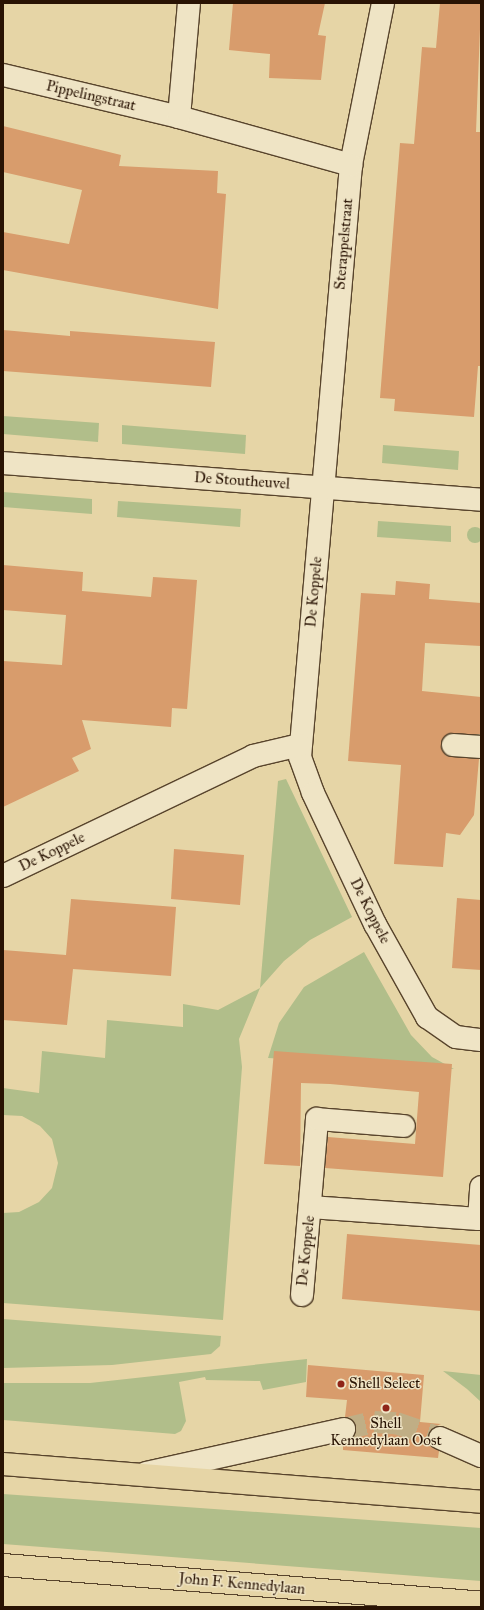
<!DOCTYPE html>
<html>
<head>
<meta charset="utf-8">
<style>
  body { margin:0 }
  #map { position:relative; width:484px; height:1610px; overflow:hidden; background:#e6d5a6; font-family:"IM FELL Great Primer",serif }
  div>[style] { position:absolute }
  .green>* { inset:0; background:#b1be8a }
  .round { border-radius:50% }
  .building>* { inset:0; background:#d89c6c }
  .minor-tunnel>* { height:22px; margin-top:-11px; transform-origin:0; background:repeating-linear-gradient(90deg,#c0ae85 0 22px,transparent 0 33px) }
  .roads { filter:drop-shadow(1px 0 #58442c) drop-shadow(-1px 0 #58442c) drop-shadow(0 1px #58442c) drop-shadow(0 -1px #58442c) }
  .minor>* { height:22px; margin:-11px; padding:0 11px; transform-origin:11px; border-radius:11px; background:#efe4c5 }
  .major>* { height:22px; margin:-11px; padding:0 11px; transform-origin:11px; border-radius:11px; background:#e6d5a6 }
  .dots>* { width:11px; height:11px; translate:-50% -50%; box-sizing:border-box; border:2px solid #efe4c5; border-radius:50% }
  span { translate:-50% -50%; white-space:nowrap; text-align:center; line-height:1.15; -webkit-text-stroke:3px #efe4c5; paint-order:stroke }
  .street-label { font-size:15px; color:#291303 }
  .poi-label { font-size:15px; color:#291303 }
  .left { translate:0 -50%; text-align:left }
  .frame { position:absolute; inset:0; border:4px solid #291303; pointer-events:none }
</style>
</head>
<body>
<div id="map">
  <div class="green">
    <i style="clip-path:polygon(3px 416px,99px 423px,98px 442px,3px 434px)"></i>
    <i style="clip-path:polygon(122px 425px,246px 435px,245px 454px,122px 444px)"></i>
    <i style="clip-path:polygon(383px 445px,459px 451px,458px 470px,382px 463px)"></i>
    <i style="clip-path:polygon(3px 492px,92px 499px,92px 514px,3px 507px)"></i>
    <i style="clip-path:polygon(118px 501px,241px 509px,240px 527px,117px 517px)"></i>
    <i style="clip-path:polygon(378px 521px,451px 526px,451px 542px,377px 537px)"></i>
    <i class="round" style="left:467px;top:527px;width:16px;height:16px"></i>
    <i style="clip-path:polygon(286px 779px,352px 917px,310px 940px,284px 961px,260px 988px,239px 1039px,242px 1067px,223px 1320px,3px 1303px,3px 1213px,19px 1212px,39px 1202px,52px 1188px,58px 1163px,52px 1139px,40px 1126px,22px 1116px,3px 1115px,3px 1088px,39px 1093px,42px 1051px,105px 1058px,107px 1020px,183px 1027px,183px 1004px,218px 1010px,260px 988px,278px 781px)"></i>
    <i style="clip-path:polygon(364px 952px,411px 1035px,432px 1057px,454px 1069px,268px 1058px,279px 1023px,304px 987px)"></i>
    <i style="clip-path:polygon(3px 1319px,221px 1336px,220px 1346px,211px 1354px,112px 1365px,3px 1368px)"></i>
    <i style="clip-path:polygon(307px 1359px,306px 1382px,263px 1390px,260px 1381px,206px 1380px,205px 1377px,179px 1382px,186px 1421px,181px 1431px,175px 1434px,3px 1420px,3px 1383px,90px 1383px)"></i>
    <i style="clip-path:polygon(443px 1371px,481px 1375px,481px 1402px,467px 1389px)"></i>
    <i style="clip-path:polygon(3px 1494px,481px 1528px,481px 1581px,3px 1544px)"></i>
  </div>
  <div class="building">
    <i style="clip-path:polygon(233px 3px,325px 3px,318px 35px,326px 36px,321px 80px,269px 78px,270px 54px,229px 50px)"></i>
    <i style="clip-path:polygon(440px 3px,481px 3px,476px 132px,481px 132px,481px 366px,478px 366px,474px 417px,394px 411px,395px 399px,380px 398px,400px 143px,414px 144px,422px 47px,436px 48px)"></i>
    <i style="clip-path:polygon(3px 126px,121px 155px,119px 166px,218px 171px,217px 193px,226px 194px,218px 309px,3px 270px,3px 232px,69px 244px,82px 190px,3px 172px)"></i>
    <i style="clip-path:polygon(3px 330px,70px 336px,70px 331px,215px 342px,211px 387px,3px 371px)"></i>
    <i style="clip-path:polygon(3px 565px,83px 572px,82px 591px,151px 597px,153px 577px,197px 580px,187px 709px,172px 708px,171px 727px,82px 720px,91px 749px,72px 758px,79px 771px,3px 807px,3px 661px,62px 665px,66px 615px,3px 610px)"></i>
    <i style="clip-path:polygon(396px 581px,430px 584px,429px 599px,481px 603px,481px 646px,425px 643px,422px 691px,481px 697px,481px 734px,448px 734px,441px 744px,446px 756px,479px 759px,474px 815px,460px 835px,446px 833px,443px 867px,394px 864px,401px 765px,348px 761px,361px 593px,395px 595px)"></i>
    <i style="clip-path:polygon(174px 849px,244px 855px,240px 905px,171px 899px)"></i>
    <i style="clip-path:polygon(457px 898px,481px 900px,481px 970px,452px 968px)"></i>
    <i style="clip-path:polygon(71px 899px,176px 907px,171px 976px,73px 969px,67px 1025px,3px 1020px,3px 950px,66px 955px)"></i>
    <i style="clip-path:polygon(274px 1051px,452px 1064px,443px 1177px,325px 1168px,328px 1137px,415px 1144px,419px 1092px,330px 1084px,301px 1083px,300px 1166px,264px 1164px)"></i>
    <i style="clip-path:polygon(347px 1234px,481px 1245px,481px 1311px,342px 1299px)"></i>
    <i style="clip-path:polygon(308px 1365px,424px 1375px,420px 1422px,441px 1424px,432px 1428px,428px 1439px,439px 1451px,438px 1458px,343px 1450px,343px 1442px,356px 1432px,353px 1421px,345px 1417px,347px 1400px,306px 1397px)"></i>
  </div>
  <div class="minor-tunnel">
    <i style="left:344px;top:1429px;width:31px;rotate:-13deg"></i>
    <i style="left:374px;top:1422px;width:22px;rotate:3deg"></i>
    <i style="left:396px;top:1423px;width:46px;rotate:18.8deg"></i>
  </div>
  <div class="roads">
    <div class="minor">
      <i style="left:383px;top:3px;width:165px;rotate:101.2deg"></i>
      <i style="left:351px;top:165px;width:594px;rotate:94.92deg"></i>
      <i style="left:300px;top:757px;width:38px;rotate:70deg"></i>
      <i style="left:313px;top:793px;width:145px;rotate:64.7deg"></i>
      <i style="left:375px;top:924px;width:107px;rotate:60.8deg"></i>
      <i style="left:427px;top:1017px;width:35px;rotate:35deg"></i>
      <i style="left:456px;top:1037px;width:25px;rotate:7deg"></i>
      <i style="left:3px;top:75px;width:181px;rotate:13.4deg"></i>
      <i style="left:179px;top:117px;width:179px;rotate:15.6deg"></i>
      <i style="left:179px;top:117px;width:114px;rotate:-85deg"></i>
      <i style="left:3px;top:463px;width:479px;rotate:4.4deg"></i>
      <i style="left:453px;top:745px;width:28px;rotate:4deg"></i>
      <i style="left:3px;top:876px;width:277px;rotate:-25.6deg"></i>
      <i style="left:253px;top:756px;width:48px;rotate:-13.2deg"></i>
      <i style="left:310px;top:1207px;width:169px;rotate:4.1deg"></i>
      <i style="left:479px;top:1219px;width:32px;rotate:-86deg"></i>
      <i style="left:302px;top:1295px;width:177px;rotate:-85.1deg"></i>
      <i style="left:317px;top:1119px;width:87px;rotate:4.6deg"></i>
      <i style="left:440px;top:1438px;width:45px;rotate:23.7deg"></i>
      <i style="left:146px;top:1473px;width:203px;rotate:-12.5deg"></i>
    </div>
    <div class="major">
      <i style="left:3px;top:1464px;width:480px;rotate:4.5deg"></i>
      <i style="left:3px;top:1565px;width:480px;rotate:4.5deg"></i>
    </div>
  </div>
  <div class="dots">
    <i style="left:341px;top:1384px;background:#8f2418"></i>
    <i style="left:386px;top:1408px;background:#8f2418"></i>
  </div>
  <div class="street-label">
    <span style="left:91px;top:96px;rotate:13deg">Pippelingstraat</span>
    <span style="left:344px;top:244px;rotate:-85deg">Sterappelstraat</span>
    <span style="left:242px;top:481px;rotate:4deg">De Stoutheuvel</span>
    <span style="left:314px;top:592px;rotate:-85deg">De Koppele</span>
    <span style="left:52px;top:852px;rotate:-26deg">De Koppele</span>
    <span style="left:370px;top:911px;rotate:63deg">De Koppele</span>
    <span style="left:306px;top:1251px;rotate:-84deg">De Koppele</span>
    <span style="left:242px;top:1584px;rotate:5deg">John F. Kennedylaan</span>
  </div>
  <div class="poi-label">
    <span class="left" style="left:349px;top:1384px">Shell Select</span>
    <span style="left:386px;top:1432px">Shell<br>Kennedylaan Oost</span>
  </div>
  <div class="frame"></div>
</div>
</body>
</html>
